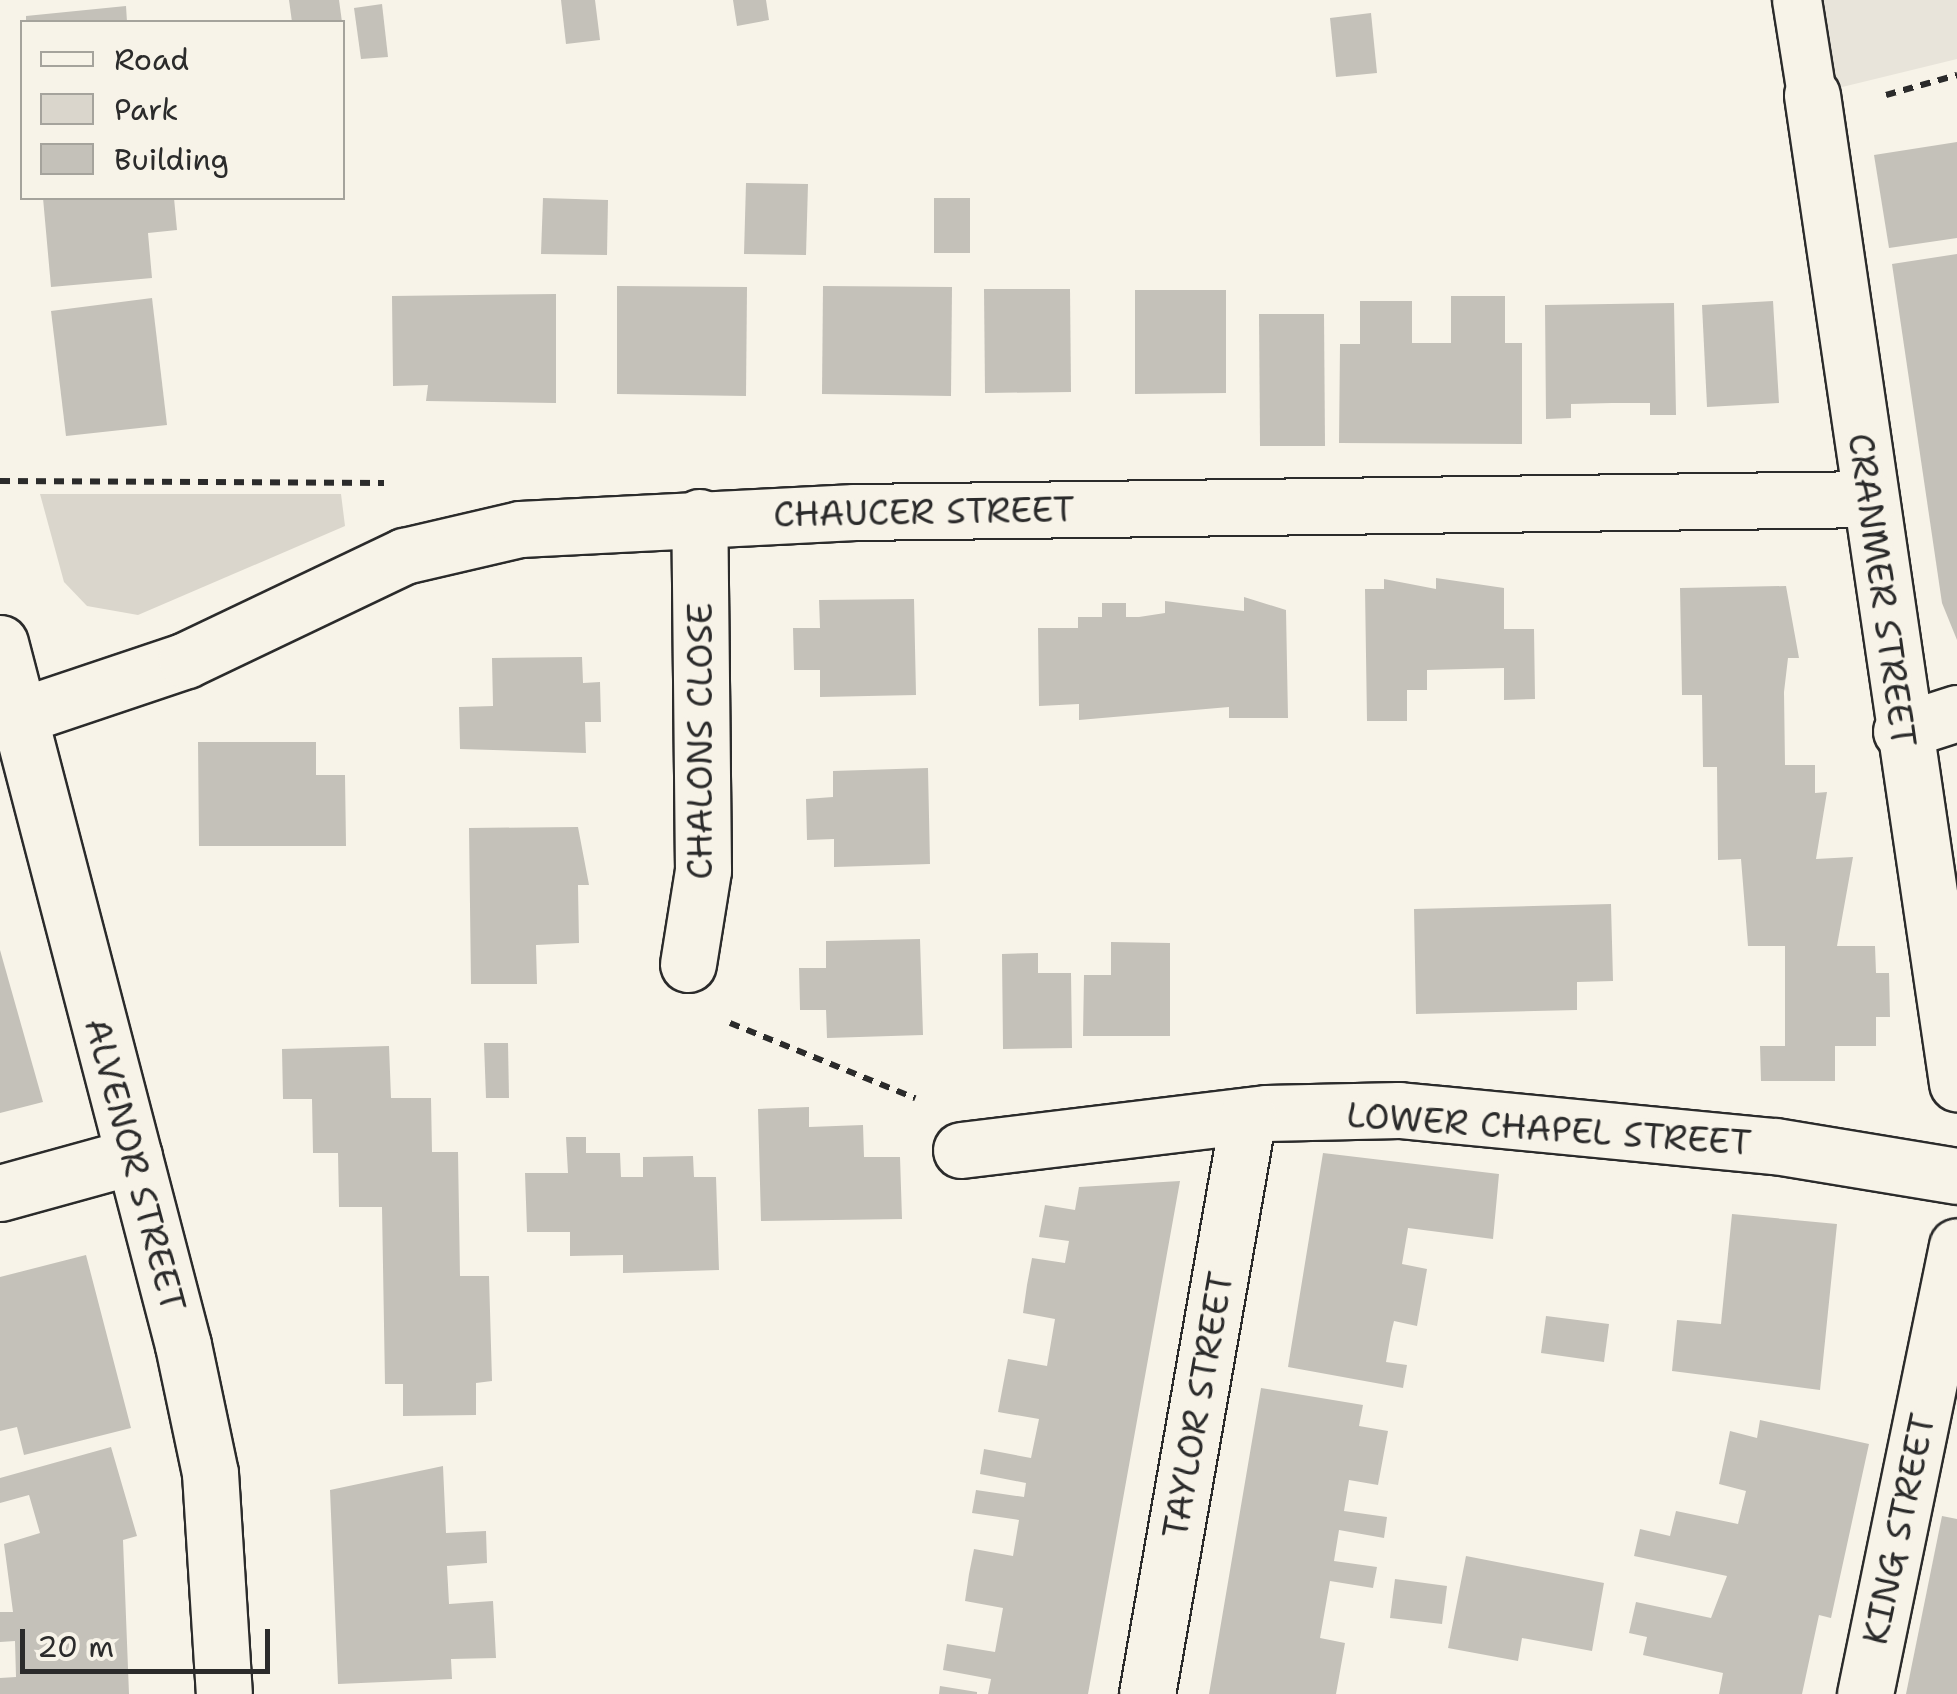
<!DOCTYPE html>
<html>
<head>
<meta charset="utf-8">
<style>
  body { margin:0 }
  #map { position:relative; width:1957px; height:1694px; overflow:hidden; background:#f7f3e8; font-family:"Shantell Sans",sans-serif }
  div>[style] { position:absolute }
  .built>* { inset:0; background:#e8e4da }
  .green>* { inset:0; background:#dad6cc }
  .building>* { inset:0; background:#c4c1b9 }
  .path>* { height:6px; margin-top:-3px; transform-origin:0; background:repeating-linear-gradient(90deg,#2b2b2b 0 10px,transparent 0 18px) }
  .roads { filter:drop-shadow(2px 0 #2b2b2b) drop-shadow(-2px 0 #2b2b2b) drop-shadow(0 2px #2b2b2b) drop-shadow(0 -2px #2b2b2b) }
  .service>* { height:48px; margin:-24px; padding:0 24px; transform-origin:24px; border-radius:24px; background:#f7f3e8 }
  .minor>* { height:55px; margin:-27.5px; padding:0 27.5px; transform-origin:27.5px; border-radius:27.5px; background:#f7f3e8 }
  .tertiary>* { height:55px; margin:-27.5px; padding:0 27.5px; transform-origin:27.5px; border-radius:27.5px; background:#f7f3e8 }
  span { translate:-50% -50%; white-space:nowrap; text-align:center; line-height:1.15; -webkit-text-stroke:8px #f7f3e8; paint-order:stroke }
  .street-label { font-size:35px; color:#2b2b2b }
  .legend { position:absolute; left:20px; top:20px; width:325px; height:180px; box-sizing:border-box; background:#f7f3e8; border:2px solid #a5a39c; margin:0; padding:12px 18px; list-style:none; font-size:30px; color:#2b2b2b }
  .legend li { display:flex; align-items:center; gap:20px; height:50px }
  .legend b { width:50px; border:2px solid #a5a39c }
  .scale { position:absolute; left:20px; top:1629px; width:250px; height:45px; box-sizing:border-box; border:5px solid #2b2b2b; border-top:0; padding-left:12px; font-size:30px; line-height:35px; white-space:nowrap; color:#2b2b2b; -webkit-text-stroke:8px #f7f3e8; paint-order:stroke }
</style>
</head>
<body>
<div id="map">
  <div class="built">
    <i style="clip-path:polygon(1771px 0,1957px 0,1957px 59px,1789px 100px)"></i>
  </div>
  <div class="green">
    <i style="clip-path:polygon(40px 494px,341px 494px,345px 526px,138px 615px,87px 606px,64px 582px)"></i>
  </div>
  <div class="building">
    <i style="clip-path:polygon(289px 0,339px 0,342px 22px,292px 22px)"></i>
    <i style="clip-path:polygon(561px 0,595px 0,600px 40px,566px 44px)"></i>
    <i style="clip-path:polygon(733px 0,766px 0,769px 20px,737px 26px)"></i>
    <i style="clip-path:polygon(382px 4px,388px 57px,361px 59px,354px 8px)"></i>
    <i style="clip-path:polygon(126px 6px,127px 22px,26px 22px,26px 16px)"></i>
    <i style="clip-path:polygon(1371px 13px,1377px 73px,1336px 77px,1330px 18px)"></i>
    <i style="clip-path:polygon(1957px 142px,1957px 238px,1889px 248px,1874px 155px)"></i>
    <i style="clip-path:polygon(746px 183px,808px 184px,806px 255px,744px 254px)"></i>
    <i style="clip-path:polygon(43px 198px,174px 198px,177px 230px,148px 233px,152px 278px,51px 287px)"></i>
    <i style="clip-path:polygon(543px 198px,608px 200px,607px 255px,541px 254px)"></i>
    <i style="clip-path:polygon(934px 198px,970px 198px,970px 253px,934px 253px)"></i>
    <i style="clip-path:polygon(1957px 254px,1957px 640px,1942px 603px,1892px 264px)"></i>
    <i style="clip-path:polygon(617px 286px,747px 287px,746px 396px,617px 394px)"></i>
    <i style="clip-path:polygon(823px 286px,952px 287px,951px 396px,822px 394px)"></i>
    <i style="clip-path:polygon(984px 289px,1070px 289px,1071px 392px,985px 393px)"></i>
    <i style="clip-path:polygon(1135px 290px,1226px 290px,1226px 393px,1135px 394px)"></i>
    <i style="clip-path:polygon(556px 294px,556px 403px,426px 401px,428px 385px,393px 386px,392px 296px)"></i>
    <i style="clip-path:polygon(1451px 296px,1505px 296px,1505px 343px,1522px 343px,1522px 444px,1339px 443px,1340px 344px,1360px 344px,1360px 301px,1412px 301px,1412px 343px,1451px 343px)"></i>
    <i style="clip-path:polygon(152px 298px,167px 425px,66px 436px,51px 311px)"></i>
    <i style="clip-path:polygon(1773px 301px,1779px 403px,1707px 407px,1702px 305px)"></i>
    <i style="clip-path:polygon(1674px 303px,1676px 415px,1650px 415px,1650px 403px,1612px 403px,1571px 404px,1571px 418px,1546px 419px,1545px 305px)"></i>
    <i style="clip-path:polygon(1259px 314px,1324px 314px,1325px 446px,1260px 446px)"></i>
    <i style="clip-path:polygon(1436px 578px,1504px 588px,1504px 629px,1534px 629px,1535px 699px,1504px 700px,1504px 668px,1427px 670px,1427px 690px,1407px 690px,1407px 721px,1367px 721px,1365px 589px,1384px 589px,1384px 579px,1436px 589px)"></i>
    <i style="clip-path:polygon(1786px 586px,1799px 658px,1788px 658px,1784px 692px,1785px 765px,1815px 765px,1815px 793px,1827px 792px,1816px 859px,1853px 857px,1837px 946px,1875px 946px,1876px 973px,1889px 973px,1890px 1017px,1876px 1017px,1876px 1046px,1835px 1046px,1835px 1081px,1761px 1081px,1760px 1046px,1785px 1046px,1785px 946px,1748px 946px,1741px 859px,1718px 860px,1717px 767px,1703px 767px,1702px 695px,1682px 695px,1680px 588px)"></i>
    <i style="clip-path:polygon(1244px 597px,1286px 610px,1288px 718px,1229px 718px,1229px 707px,1079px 720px,1079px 704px,1039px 706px,1038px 628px,1078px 628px,1078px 617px,1102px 617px,1102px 603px,1126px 603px,1126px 617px,1139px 617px,1165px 613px,1165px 601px,1244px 611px)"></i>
    <i style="clip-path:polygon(914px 599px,916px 695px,820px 697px,820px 670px,794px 670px,793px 628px,820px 628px,819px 600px)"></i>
    <i style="clip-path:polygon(582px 657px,583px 683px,600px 682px,601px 722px,585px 722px,586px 753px,460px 749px,459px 707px,493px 706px,492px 658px)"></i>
    <i style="clip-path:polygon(198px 742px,316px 742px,316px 775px,345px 775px,346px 846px,199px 846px)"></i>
    <i style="clip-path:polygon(928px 768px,930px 864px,834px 867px,834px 839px,807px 840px,806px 799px,833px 797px,833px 771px)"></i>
    <i style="clip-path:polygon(578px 827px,589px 885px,578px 885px,579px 943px,536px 945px,537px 984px,471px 984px,469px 828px)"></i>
    <i style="clip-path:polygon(1611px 904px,1613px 981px,1577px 982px,1577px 1010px,1416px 1014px,1414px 909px)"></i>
    <i style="clip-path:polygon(920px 939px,923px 1035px,827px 1038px,826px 1010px,800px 1010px,799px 968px,826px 968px,826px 941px)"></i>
    <i style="clip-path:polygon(1111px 942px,1170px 943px,1170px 1036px,1083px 1036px,1084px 975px,1111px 975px)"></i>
    <i style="clip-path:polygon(0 950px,43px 1102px,0 1113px)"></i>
    <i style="clip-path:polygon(1038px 953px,1038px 973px,1071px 973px,1072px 1048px,1003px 1049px,1002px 954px)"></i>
    <i style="clip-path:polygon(484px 1043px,508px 1043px,509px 1098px,486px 1098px)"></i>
    <i style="clip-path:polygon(389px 1046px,391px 1098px,431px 1098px,432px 1152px,458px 1152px,460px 1276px,489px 1276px,492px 1381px,476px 1383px,476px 1415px,403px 1416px,403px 1384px,385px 1384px,382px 1207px,339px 1207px,338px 1153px,313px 1153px,312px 1099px,283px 1099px,282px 1049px)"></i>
    <i style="clip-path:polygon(809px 1107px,809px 1127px,863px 1125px,864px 1157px,900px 1157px,902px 1219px,761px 1221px,758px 1109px)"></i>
    <i style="clip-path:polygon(566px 1137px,586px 1137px,586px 1153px,620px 1153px,621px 1177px,643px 1177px,643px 1157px,693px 1156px,694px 1177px,716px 1177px,719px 1270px,623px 1273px,623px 1255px,570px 1256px,570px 1232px,527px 1232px,525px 1173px,568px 1173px)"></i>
    <i style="clip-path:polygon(1323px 1153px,1499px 1174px,1493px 1239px,1408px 1228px,1402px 1264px,1427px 1269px,1417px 1326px,1394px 1321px,1391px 1333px,1386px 1362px,1407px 1365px,1403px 1388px,1288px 1367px)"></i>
    <i style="clip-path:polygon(1180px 1181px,1088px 1694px,988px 1694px,991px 1679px,943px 1670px,947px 1644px,995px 1652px,1003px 1608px,965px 1601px,969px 1574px,974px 1549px,1013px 1556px,1019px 1520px,972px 1513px,976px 1490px,1024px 1497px,1026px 1483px,980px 1474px,984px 1449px,1031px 1458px,1039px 1419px,998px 1412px,1008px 1359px,1047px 1366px,1055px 1319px,1023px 1313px,1027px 1285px,1032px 1258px,1065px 1263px,1069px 1241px,1039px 1237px,1045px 1205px,1075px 1210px,1079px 1187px)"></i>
    <i style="clip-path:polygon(1732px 1214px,1837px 1224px,1820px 1390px,1672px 1371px,1677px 1320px,1721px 1324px)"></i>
    <i style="clip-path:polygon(86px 1255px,131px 1428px,24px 1455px,17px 1427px,0 1431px,0 1277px)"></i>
    <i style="clip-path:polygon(1546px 1316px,1609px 1324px,1604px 1362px,1541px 1353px)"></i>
    <i style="clip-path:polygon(1261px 1388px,1363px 1405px,1359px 1426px,1388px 1431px,1378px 1485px,1349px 1480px,1344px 1511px,1387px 1517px,1384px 1538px,1339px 1530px,1334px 1561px,1377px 1567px,1373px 1588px,1330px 1581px,1320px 1638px,1345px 1643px,1336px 1694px,1209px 1694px)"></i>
    <i style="clip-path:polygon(1760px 1420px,1869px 1444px,1831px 1618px,1819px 1615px,1802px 1694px,1719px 1694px,1723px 1673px,1643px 1655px,1647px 1637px,1629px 1633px,1636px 1602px,1711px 1618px,1727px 1576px,1634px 1556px,1640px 1529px,1670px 1536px,1676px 1511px,1738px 1524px,1746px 1491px,1719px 1484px,1730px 1431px,1757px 1438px)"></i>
    <i style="clip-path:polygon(111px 1447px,137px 1536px,123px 1540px,129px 1694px,0 1694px,0 1678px,16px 1677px,15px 1641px,0 1642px,0 1612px,13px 1612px,4px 1544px,40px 1533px,29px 1495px,0 1503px,0 1478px)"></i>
    <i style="clip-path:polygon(443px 1466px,446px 1533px,486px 1531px,487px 1563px,447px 1566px,449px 1604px,493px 1601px,496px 1658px,451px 1659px,452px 1679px,338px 1684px,330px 1490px)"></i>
    <i style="clip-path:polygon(1942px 1516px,1957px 1519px,1957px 1694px,1906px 1694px)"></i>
    <i style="clip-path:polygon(1466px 1556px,1604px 1583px,1592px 1651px,1522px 1638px,1518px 1661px,1448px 1648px)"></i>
    <i style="clip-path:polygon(1395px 1579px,1447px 1586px,1442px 1624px,1390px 1618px)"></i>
    <i style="clip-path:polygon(940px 1686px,977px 1692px,977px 1694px,939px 1694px)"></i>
  </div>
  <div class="path">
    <i style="left:1886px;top:95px;width:74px;rotate:-15.7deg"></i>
    <i style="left:0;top:481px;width:384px;rotate:0.3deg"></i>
    <i style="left:730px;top:1023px;width:200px;rotate:22.1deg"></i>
  </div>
  <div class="roads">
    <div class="service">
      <i style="left:1797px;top:0;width:96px;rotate:81deg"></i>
    </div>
    <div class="minor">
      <i style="left:1812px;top:95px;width:999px;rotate:81.65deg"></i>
      <i style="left:17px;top:717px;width:178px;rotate:-18.6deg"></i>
      <i style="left:186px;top:660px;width:242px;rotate:-25.5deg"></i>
      <i style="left:404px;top:556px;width:119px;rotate:-13.1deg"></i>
      <i style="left:520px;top:529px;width:335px;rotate:-2.9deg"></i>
      <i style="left:855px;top:512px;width:1014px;rotate:-0.73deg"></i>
      <i style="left:1901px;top:731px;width:59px;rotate:-17.8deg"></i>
      <i style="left:688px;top:964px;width:95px;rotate:-80.9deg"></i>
      <i style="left:703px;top:870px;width:353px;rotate:-90.6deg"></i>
      <i style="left:961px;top:1150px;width:307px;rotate:-6.9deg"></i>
      <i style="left:1266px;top:1113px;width:133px;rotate:-1.3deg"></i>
      <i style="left:1399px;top:1110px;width:379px;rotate:5.5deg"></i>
      <i style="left:1776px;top:1146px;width:183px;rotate:9.4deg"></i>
      <i style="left:0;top:1193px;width:139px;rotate:-15.4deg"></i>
      <i style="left:1147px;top:1694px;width:587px;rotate:-80.09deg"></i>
      <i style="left:1865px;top:1694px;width:457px;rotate:-78.4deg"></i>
    </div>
    <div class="tertiary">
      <i style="left:0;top:643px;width:725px;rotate:75.39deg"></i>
      <i style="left:183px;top:1345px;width:131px;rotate:78.1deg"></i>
      <i style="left:210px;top:1473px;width:221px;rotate:86.4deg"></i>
    </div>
  </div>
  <div class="street-label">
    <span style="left:924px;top:512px;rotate:-1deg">CHAUCER STREET</span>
    <span style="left:1882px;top:590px;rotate:82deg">CRANMER STREET</span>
    <span style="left:700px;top:741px;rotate:-90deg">CHALONS CLOSE</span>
    <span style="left:1549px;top:1129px;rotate:4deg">LOWER CHAPEL STREET</span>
    <span style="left:135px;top:1165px;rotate:75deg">ALVENOR STREET</span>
    <span style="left:1198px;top:1405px;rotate:-80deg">TAYLOR STREET</span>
    <span style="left:1899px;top:1529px;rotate:-78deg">KING STREET</span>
  </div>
  <ul class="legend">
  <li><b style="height:12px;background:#f7f3e8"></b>Road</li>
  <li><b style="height:28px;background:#dad6cc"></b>Park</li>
  <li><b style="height:28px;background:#c4c1b9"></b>Building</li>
  </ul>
  <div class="scale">20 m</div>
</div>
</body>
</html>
